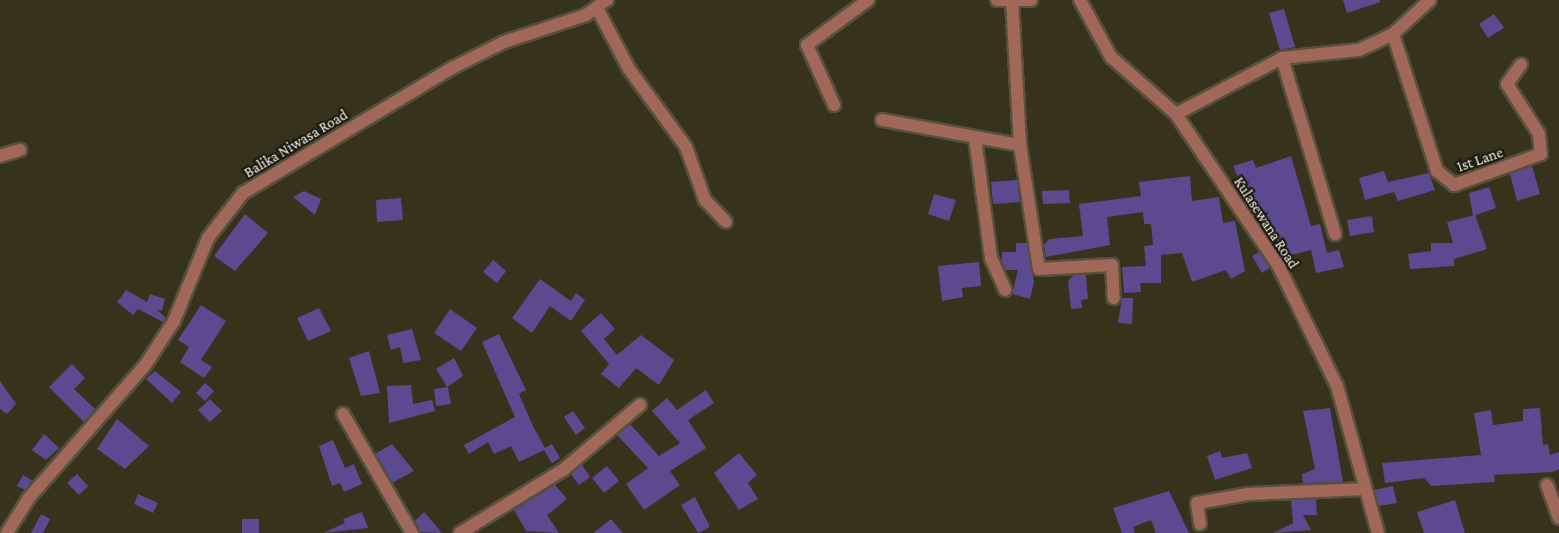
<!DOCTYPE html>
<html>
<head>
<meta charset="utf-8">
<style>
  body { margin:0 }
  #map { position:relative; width:1559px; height:533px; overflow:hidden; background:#37321c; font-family:"Crimson Pro",serif }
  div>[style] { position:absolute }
  .building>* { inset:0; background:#5c4990 }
  .roads { filter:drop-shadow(2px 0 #55513c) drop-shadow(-2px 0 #55513c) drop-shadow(0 2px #55513c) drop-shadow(0 -2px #55513c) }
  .minor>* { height:12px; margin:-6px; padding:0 6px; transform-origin:6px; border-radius:6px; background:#a1685a }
  .tertiary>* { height:12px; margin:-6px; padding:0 6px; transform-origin:6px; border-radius:6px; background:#a1685a }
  span { translate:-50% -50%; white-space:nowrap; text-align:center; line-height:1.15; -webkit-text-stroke:4.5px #1c1a10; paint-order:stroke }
  .street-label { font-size:15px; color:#f4f1e4 }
</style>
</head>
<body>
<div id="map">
  <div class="building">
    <i style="clip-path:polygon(1343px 0,1380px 0,1380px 2px,1347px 13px)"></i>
    <i style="clip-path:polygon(1284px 9px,1295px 47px,1280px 50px,1269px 13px)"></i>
    <i style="clip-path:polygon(1494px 14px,1504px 28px,1488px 38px,1479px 24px)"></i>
    <i style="clip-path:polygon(1291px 156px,1311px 226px,1320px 224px,1327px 253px,1339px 250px,1344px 267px,1316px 273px,1311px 250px,1283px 257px,1270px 223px,1262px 227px,1254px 215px,1233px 166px,1253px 160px,1256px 168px)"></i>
    <i style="clip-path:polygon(1532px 166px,1540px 194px,1517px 201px,1510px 174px)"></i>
    <i style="clip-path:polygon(1384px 171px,1388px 182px,1429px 173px,1435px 190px,1398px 201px,1394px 192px,1365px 200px,1359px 178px)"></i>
    <i style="clip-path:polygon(1190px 176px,1192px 201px,1219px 197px,1223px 223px,1235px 221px,1245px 271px,1231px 279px,1226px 270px,1192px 282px,1182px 253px,1161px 255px,1161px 283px,1140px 283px,1141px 292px,1124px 293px,1122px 267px,1146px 266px,1144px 246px,1153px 245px,1151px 224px,1144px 224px,1143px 212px,1107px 217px,1110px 245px,1046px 257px,1044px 245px,1049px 239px,1083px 236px,1079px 204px,1141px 196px,1139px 182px)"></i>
    <i style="clip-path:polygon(1017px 180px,1020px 202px,993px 204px,991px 182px)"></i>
    <i style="clip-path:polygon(1489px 187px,1496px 208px,1473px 216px,1469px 193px)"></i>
    <i style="clip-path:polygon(1069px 190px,1070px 203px,1043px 204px,1042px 191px)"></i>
    <i style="clip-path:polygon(304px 191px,321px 199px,315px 215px,293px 197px)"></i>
    <i style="clip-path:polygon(934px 194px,956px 200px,949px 221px,928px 214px)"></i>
    <i style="clip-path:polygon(401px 198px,403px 220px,377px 222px,376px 200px)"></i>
    <i style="clip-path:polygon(245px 214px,268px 233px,235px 271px,214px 256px)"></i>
    <i style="clip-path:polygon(1475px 215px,1487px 249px,1454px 259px,1454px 266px,1410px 269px,1408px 254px,1431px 251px,1431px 243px,1453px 243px,1447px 222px)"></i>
    <i style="clip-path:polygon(1372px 216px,1374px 232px,1350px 236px,1347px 220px)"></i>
    <i style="clip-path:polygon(1016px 243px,1027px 243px,1034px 282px,1030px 299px,1012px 294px,1018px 270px,1005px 270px,1002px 262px,1002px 252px,1016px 252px)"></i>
    <i style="clip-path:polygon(1259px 252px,1270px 268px,1262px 273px,1252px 256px)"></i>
    <i style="clip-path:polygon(493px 260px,506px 271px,497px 283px,483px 272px)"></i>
    <i style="clip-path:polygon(979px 262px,981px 286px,962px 288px,963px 297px,942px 301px,938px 266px)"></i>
    <i style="clip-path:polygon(1074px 275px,1086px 275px,1088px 299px,1081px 300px,1082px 308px,1071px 309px,1068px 281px)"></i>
    <i style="clip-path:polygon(540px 279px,571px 301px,576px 293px,585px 300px,571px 321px,550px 306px,532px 333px,512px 318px)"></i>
    <i style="clip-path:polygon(126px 290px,147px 302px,150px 294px,165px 299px,162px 311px,156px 309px,166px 318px,163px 322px,138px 309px,133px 315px,117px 302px)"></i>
    <i style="clip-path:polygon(1122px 298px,1133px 298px,1132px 324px,1118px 323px)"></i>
    <i style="clip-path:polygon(201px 305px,226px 321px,201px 360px,212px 367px,204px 378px,180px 362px,189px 347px,178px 340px)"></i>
    <i style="clip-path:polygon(319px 308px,331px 331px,308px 341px,297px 318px)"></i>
    <i style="clip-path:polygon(450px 309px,477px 328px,461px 351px,434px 333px)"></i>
    <i style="clip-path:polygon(601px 313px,615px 329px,604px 339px,617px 355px,641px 335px,674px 360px,659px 385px,636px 368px,619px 388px,601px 374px,609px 364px,581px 331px)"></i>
    <i style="clip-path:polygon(412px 329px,421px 360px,403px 363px,400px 347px,391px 350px,387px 335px)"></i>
    <i style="clip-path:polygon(499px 334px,526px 390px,519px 394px,532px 424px,545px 448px,552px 444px,560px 458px,552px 463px,544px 450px,519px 462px,511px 446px,494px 454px,488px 442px,469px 454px,464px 445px,515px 417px,482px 342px)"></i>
    <i style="clip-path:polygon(369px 351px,380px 393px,361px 396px,349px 358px)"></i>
    <i style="clip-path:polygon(454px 358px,463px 376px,447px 387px,436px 369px)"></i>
    <i style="clip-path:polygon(72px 364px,85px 378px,74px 389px,95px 409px,84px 422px,49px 387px)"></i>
    <i style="clip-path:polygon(155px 371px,181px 392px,172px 403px,146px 379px)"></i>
    <i style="clip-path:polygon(0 381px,16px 404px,7px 414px,0 409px)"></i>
    <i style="clip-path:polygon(205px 383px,214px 391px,205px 401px,196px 393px)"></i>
    <i style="clip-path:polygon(411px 385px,413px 404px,432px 400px,435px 411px,389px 423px,387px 386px)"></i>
    <i style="clip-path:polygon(448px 387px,451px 404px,436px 406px,434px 389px)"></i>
    <i style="clip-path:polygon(706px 390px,714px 403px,688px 420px,706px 448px,670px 471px,680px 485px,644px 510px,626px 484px,648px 468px,617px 435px,630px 424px,659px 456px,680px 443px,652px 411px,667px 398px,677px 410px)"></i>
    <i style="clip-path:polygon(210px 399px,222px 411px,210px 422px,198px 410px)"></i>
    <i style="clip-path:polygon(1330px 408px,1343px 482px,1303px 483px,1302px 474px,1315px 469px,1303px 411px)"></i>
    <i style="clip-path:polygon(1540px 408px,1543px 445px,1548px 444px,1550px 455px,1559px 452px,1559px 469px,1553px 472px,1494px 475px,1495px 482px,1431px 486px,1424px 478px,1385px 483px,1382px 463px,1481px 455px,1474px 413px,1491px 410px,1493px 425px,1523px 421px,1523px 409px)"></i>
    <i style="clip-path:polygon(573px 411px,585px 428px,576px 435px,564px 417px)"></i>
    <i style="clip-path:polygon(117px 419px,149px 446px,125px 469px,97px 449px)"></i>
    <i style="clip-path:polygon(44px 434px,59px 448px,46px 460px,32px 450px)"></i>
    <i style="clip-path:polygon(333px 440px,345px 468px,354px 464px,362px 484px,344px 492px,340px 483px,332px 486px,319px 446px)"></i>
    <i style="clip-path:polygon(392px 444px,414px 471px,392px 483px,375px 454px)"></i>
    <i style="clip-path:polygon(1220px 451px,1222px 458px,1247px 453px,1252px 468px,1215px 480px,1207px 456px)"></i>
    <i style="clip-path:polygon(739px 453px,757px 475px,748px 483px,758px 499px,739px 510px,714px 473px)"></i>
    <i style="clip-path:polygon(582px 465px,590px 477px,579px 485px,571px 474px)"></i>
    <i style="clip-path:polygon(607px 466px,619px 481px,604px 493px,592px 478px)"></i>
    <i style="clip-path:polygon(77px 474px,88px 486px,79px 495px,67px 483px)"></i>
    <i style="clip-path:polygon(23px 475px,32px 480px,25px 490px,17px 486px)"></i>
    <i style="clip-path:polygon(555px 485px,567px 499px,547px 515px,559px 533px,526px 531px,514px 510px)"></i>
    <i style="clip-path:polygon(1393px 486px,1397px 503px,1379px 506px,1374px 490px)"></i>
    <i style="clip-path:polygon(1169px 491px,1189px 533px,1156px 533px,1151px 520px,1133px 527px,1135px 533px,1122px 533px,1113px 508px)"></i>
    <i style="clip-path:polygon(138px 494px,158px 503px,153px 513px,134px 504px)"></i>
    <i style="clip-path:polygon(695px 497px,710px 527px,698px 533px,681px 505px)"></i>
    <i style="clip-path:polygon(1316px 499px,1317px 515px,1303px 515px,1311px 530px,1273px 533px,1293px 523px,1291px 500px)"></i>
    <i style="clip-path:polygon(1455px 500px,1465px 533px,1424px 533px,1417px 512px)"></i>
    <i style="clip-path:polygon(362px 512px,368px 528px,323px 533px,345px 523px,343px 519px)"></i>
    <i style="clip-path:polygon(424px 512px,442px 533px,420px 532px,415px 521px)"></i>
    <i style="clip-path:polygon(41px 514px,50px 519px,43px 533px,31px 533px)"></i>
    <i style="clip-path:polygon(242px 519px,259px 519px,259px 533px,242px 533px)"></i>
    <i style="clip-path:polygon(611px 519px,623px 533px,593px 533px)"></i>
  </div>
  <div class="roads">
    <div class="minor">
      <i style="left:997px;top:0;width:34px"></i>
      <i style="left:1080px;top:0;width:65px;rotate:61.5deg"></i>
      <i style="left:1111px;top:57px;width:86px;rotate:41.2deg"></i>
      <i style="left:1176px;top:114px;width:182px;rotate:56deg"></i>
      <i style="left:1278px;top:265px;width:135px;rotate:64deg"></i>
      <i style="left:1337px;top:386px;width:153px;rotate:74.4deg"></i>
      <i style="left:1012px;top:1px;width:144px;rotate:86.8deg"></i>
      <i style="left:1020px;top:145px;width:125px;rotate:81.3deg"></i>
      <i style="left:1039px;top:269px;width:73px;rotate:-3.1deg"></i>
      <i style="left:1112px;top:265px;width:33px;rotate:87deg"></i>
      <i style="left:598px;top:10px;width:67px;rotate:62.3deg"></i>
      <i style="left:629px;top:69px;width:97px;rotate:53.8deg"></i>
      <i style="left:686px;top:147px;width:56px;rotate:70.3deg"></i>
      <i style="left:705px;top:200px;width:30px;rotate:46deg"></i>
      <i style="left:1393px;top:34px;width:144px;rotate:72.2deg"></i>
      <i style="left:1437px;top:171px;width:22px;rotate:39deg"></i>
      <i style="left:1454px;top:185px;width:92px;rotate:-19.6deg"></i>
      <i style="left:1541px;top:154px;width:20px;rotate:-96deg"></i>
      <i style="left:1539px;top:134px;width:59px;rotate:-122.6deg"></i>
      <i style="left:1507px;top:84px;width:24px;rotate:-54deg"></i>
      <i style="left:1282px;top:58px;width:184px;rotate:73.2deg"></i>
      <i style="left:834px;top:105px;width:66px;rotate:-114.2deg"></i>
      <i style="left:807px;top:45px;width:76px;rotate:-36.4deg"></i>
      <i style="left:1176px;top:114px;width:120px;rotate:-27.8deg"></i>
      <i style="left:1282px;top:58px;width:77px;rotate:-5.9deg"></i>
      <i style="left:1359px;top:50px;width:38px;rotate:-25deg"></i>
      <i style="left:1393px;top:34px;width:50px;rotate:-42.6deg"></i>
      <i style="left:882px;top:120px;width:140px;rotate:10.3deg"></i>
      <i style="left:975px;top:138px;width:121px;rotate:82.4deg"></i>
      <i style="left:991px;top:258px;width:35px;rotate:66deg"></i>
      <i style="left:0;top:156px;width:21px;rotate:-17deg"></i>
      <i style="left:343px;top:414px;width:138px;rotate:59.9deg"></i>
      <i style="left:1547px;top:485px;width:35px;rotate:70deg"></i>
      <i style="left:1200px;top:524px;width:21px;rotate:-98deg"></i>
      <i style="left:1197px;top:503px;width:52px;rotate:-10deg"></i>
      <i style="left:1248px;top:494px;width:118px;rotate:-2.4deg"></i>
      <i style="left:460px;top:533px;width:121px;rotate:-31.5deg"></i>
      <i style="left:563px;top:470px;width:101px;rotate:-40.2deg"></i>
    </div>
    <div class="tertiary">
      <i style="left:7px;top:533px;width:40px;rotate:-58deg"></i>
      <i style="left:28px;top:499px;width:179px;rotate:-48.8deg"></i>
      <i style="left:146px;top:364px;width:51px;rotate:-56.9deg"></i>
      <i style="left:174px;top:321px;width:90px;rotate:-67.7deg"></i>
      <i style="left:208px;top:238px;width:57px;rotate:-52.1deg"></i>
      <i style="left:243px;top:193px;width:244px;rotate:-30.9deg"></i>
      <i style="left:452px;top:68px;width:58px;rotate:-26.6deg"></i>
      <i style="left:504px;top:42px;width:86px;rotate:-18.2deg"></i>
      <i style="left:586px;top:15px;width:26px;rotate:-36deg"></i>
    </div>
  </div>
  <div class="street-label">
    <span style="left:296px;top:144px;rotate:-31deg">Balika Niwasa Road</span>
    <span style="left:1480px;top:160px;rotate:-19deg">1st Lane</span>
    <span style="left:1266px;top:223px;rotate:57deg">Kulasewana Road</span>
  </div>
</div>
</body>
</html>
